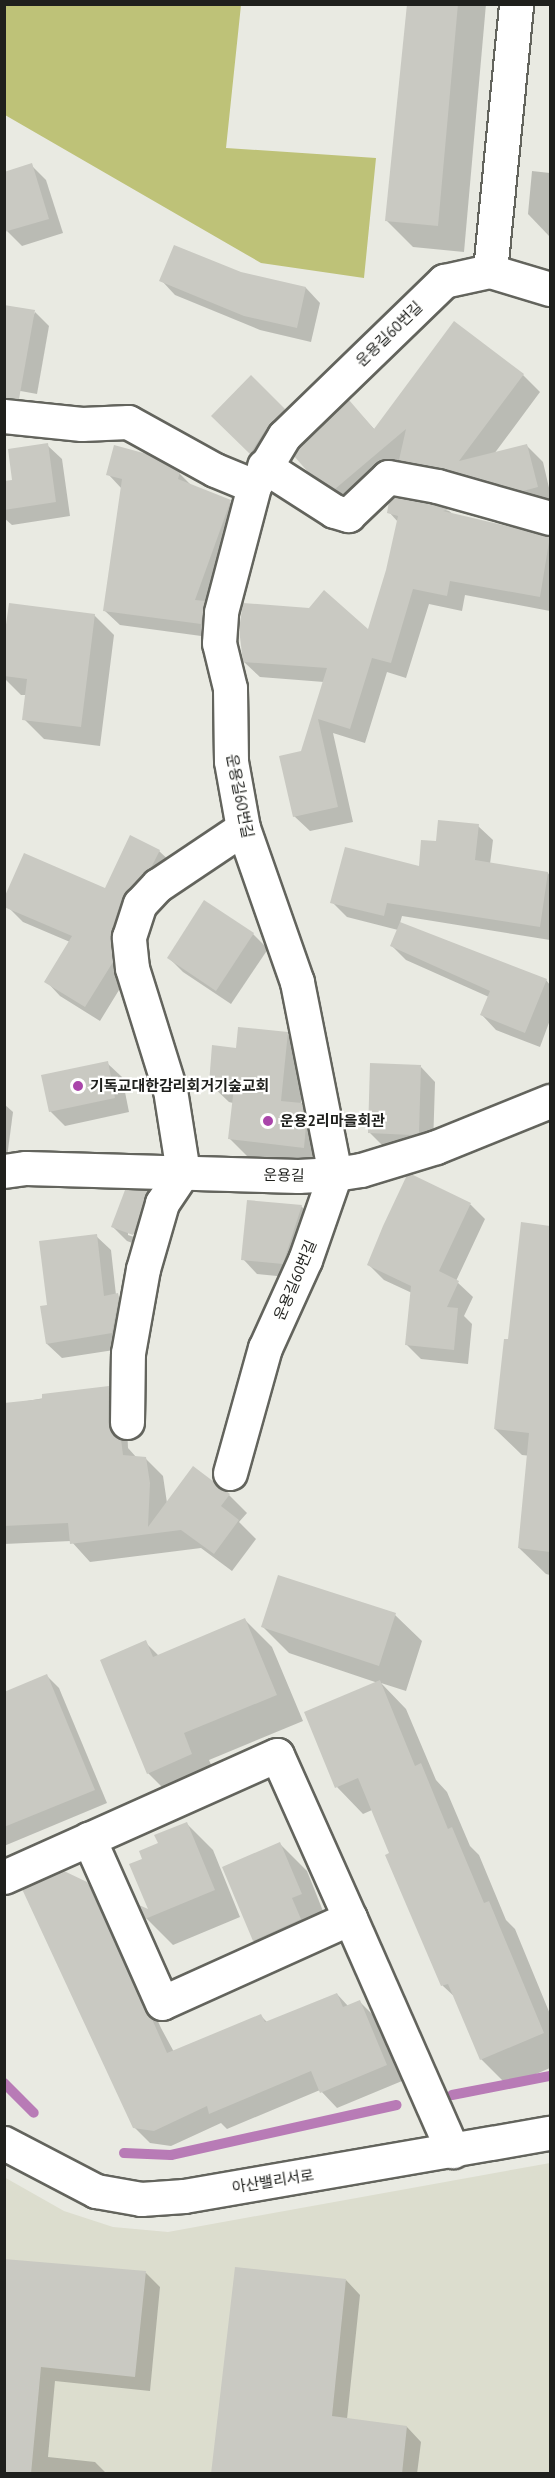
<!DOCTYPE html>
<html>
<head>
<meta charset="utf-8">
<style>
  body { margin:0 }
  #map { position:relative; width:555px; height:2478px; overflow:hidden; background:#e9eae2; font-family:"PT Sans","Noto Sans KR",sans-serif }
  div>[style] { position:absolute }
  .built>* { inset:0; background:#dcddce }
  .green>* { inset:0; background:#bec278 }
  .shadow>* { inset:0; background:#0003 }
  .stream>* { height:10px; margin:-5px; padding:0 5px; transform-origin:5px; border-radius:5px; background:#b87bb6 }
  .building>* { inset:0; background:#c9c9c2 }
  .roads { filter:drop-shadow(2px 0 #63645d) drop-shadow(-2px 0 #63645d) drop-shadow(0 2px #63645d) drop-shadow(0 -2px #63645d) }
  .minor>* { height:33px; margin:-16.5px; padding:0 16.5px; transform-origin:16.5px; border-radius:16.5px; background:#fff }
  .dots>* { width:16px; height:16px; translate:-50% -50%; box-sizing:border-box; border:3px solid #fffffe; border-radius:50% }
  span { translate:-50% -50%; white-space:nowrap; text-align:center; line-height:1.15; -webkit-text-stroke:4.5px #fffffe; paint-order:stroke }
  .street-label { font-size:15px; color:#1f201d }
  .poi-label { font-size:15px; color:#1f201d; font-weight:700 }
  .left { translate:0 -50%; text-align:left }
  .frame { position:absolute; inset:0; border:6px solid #1f201d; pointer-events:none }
</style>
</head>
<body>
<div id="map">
  <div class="built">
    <i style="clip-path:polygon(550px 2163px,550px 2473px,5px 2473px,4px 2177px,64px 2211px,113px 2227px,168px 2232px)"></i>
  </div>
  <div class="green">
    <i style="clip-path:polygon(5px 4px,241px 5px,226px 148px,376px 158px,364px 278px,261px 263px,5px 115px)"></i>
  </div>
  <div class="shadow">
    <i style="clip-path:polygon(409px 4px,486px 4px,464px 252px,413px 247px,386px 220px)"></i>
    <i style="clip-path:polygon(31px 165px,46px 180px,63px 233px,22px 246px,7px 231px,4px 223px)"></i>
    <i style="clip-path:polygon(532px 171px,550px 173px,550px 237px,528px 214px)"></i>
    <i style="clip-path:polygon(241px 274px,306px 288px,320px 303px,311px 342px,260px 330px,175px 295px,161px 280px)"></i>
    <i style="clip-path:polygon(35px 312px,49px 326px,37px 394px,4px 388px)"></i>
    <i style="clip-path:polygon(523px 375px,540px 392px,494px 454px,526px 445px,543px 462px,550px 492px,550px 505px,417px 476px,403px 462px,353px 505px,327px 489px,309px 471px,349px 402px,375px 430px)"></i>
    <i style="clip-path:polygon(251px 377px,299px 424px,265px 468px,213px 416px)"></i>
    <i style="clip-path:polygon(47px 445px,62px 459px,70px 516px,12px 525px,4px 518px,4px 483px,14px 481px)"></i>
    <i style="clip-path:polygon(179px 473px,192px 486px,229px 501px,243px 515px,216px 638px,120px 625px,105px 611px,122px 489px,108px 474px)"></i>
    <i style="clip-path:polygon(432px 506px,449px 511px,454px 515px,550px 538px,550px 611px,465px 595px,462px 611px,429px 604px,406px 678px,387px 672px,365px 743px,333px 733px,353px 822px,310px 831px,294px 816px,302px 753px,324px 682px,260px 677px,244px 662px,369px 631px,388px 571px,398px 522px,389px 512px)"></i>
    <i style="clip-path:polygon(94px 615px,114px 635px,100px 746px,44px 739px,24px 719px,26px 695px,21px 695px,4px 678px,4px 650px)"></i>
    <i style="clip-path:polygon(478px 826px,493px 840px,490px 864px,548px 873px,550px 876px,550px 940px,402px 916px,400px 923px,546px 980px,550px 985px,550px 1020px,540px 1047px,496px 1030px,482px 1015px,489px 997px,406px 960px,391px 945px,398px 930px,347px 917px,332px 902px,420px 867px,437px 843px)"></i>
    <i style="clip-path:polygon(159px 851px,174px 865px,127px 977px,100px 1021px,60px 996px,46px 981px,70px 942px,23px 922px,8px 907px,106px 890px)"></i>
    <i style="clip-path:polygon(205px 902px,253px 934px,268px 949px,231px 1004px,183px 972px,169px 958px)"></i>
    <i style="clip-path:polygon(287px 1034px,306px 1052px,301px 1104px,320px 1123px,322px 1166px,248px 1157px,230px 1139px,233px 1103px,229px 1102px,210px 1084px)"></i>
    <i style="clip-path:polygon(107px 1063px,122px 1077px,129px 1112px,65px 1126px,50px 1111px)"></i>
    <i style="clip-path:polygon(421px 1067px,435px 1082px,433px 1147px,384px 1147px,369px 1132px)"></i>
    <i style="clip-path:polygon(4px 1104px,13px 1112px,6px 1165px,4px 1165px)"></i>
    <i style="clip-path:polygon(410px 1176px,471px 1205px,485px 1219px,456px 1281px,473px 1297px,464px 1316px,472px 1324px,468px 1364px,421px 1359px,407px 1345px,412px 1293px,384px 1280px,369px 1265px)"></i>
    <i style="clip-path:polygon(evenodd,147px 1192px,162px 1206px,148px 1249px,127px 1241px,113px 1227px,147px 1192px,128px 1232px,141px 1236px,140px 1239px,128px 1235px,128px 1232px)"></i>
    <i style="clip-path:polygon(301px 1206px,316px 1221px,297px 1278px,257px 1274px,243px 1259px)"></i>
    <i style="clip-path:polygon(522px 1224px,550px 1227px,550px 1458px,522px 1455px,495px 1429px,509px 1341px)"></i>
    <i style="clip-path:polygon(96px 1236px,111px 1250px,116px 1295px,132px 1310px,127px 1348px,62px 1358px,47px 1344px,49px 1306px)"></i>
    <i style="clip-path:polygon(108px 1387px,126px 1405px,128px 1448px,137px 1458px,145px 1458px,163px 1476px,167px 1503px,229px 1495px,247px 1513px,239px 1522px,256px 1539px,232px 1571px,201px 1548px,90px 1562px,71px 1541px,4px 1544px,4px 1405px)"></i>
    <i style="clip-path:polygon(528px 1463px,550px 1465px,550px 1575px,546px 1574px,519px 1548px)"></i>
    <i style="clip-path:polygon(395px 1615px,422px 1641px,406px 1691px,381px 1683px,406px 1709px,436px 1780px,447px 1792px,470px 1846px,479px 1855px,506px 1920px,515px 1929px,550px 2014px,550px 2068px,508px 2086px,481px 2059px,457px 1999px,443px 1986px,387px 1856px,391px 1854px,372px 1810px,363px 1814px,337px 1787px,378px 1683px,289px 1653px,263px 1627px)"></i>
    <i style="clip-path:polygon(245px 1620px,272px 1647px,303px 1721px,209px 1760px,218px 1781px,174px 1799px,148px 1773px,145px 1642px,159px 1656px)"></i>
    <i style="clip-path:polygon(47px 1676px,59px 1688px,107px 1803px,4px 1846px,4px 1694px)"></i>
    <i style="clip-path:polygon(186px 1823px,213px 1850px,240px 1917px,173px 1945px,146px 1918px,151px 1912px,144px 1860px)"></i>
    <i style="clip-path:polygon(280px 1844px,307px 1871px,327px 1921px,280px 1967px,254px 1941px,224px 1867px)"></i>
    <i style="clip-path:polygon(87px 1883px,103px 1900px,161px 2028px,174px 2052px,261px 2016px,268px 2023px,337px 1994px,348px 2006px,359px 2001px,375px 2017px,402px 2081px,337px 2108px,320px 2090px,227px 2129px,221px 2123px,171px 2146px,150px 2143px,134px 2127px)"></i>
    <i style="clip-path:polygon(4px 2260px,146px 2273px,160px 2287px,150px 2391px,55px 2381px,48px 2457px,95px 2462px,107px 2474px,4px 2474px)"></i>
    <i style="clip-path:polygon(346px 2280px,360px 2295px,347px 2419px,407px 2427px,421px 2442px,417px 2474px,212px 2474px)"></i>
  </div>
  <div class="stream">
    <i style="left:4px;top:2083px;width:42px;rotate:45deg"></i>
    <i style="left:452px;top:2095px;width:100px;rotate:-11deg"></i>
    <i style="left:124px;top:2153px;width:47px;rotate:2.4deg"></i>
    <i style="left:171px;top:2155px;width:231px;rotate:-12.5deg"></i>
  </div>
  <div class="building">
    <i style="clip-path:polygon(407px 4px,458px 4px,438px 226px,385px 221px)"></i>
    <i style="clip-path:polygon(32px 163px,49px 219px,4px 232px,4px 172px)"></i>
    <i style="clip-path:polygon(174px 245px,241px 272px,306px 287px,297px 328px,244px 316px,159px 281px)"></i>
    <i style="clip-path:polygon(4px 305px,35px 310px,19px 399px,4px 398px)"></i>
    <i style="clip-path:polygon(454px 321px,524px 374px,459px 461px,527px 444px,538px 487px,523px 491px,442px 468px,399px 460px,406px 429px,335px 489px,308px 472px,294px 456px,299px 448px,349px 400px,374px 429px)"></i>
    <i style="clip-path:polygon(251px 375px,285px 409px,268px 426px,250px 454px,211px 416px)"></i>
    <i style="clip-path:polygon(48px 443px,56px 502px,4px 510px,4px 481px,12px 480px,8px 449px)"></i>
    <i style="clip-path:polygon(114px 445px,147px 454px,180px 472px,178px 479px,231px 500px,195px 600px,205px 601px,201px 624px,103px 611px,122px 479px,106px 475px)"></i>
    <i style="clip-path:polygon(394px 497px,433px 504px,450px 509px,443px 511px,550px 536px,540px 597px,450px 581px,447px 596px,413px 589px,391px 663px,372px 658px,350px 729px,318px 719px,338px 807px,293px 817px,279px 756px,301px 751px,327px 668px,243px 662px,239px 629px,243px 603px,309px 608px,324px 590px,368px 629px,386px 570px,398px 516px,387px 513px,389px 501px)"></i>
    <i style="clip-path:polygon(9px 603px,95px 614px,81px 727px,22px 720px,27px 679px,4px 676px,4px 639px)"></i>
    <i style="clip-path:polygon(438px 820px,479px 824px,475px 860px,548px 872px,540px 927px,387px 903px,384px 916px,330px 903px,345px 847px,419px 866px,421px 840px,436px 841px)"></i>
    <i style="clip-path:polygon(130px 835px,160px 850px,152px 866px,122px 898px,111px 932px,113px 962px,85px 1007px,44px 982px,72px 936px,4px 907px,4px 898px,24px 853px,105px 888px)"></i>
    <i style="clip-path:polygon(204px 900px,254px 933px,216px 991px,167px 958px)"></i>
    <i style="clip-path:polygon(400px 922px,547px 979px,525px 1033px,480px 1015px,490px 991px,390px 946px)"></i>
    <i style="clip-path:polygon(238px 1027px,288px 1032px,281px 1101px,302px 1103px,306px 1126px,304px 1148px,228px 1139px,234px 1087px,209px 1084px,212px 1045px,236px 1048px)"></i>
    <i style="clip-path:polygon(108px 1061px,115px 1098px,49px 1112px,41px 1075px)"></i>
    <i style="clip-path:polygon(370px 1063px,421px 1065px,419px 1133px,412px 1135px,368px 1133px)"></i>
    <i style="clip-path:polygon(411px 1174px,471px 1203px,439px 1271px,459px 1281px,447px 1307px,458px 1308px,454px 1350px,405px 1345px,411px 1286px,367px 1265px,383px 1226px,407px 1175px)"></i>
    <i style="clip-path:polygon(125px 1190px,148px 1190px,133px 1235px,111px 1227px)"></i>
    <i style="clip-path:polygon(247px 1200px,302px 1205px,283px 1264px,241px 1260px)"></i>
    <i style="clip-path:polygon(521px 1222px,550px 1226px,550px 1552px,518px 1548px,529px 1433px,494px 1429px,504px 1339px,508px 1339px)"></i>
    <i style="clip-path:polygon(97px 1234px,104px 1296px,118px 1293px,119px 1297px,112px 1333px,46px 1344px,40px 1306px,47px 1305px,39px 1241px)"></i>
    <i style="clip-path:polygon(109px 1386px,108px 1422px,111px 1432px,121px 1439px,123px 1455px,146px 1457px,150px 1483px,148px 1527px,193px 1466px,230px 1494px,221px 1506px,239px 1520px,214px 1554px,181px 1530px,70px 1544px,68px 1523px,4px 1526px,4px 1403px,42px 1399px,42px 1394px)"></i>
    <i style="clip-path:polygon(278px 1575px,396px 1613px,379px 1666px,261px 1627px)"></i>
    <i style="clip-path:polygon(245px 1618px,277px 1695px,184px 1733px,192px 1754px,147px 1774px,100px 1660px,146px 1640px,153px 1657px)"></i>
    <i style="clip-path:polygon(47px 1674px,95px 1790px,4px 1827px,4px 1692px)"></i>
    <i style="clip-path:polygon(380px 1680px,415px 1766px,421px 1763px,448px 1829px,452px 1827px,484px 1903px,489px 1901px,544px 2033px,480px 2060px,448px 1984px,441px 1986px,385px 1855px,389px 1853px,358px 1778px,335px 1788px,304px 1712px)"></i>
    <i style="clip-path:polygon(187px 1822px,215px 1890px,145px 1919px,139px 1905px,148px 1909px,129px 1864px,142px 1859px,139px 1851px,158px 1843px,154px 1835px)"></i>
    <i style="clip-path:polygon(280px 1842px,302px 1894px,292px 1898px,301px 1919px,253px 1941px,222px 1867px)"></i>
    <i style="clip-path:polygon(64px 1871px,87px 1882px,145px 2011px,152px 2019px,167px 2053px,261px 2014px,265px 2022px,337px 1993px,343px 2007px,360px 2000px,387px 2065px,320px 2093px,311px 2071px,209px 2114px,207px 2106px,154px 2131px,133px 2128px,22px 1889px)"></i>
    <i style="clip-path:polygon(4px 2259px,146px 2271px,135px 2377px,41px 2367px,31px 2474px,4px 2474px)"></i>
    <i style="clip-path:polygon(235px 2267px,346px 2279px,332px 2416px,407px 2426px,402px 2474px,211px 2474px)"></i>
  </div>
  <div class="roads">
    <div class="minor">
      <i style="left:490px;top:271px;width:268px;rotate:-84.4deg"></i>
      <i style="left:4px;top:416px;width:78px;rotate:5.9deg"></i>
      <i style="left:82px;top:424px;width:46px;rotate:-2.5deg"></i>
      <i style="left:128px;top:422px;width:99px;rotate:28.9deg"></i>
      <i style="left:215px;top:470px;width:42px;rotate:22.3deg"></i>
      <i style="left:264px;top:466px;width:83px;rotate:32.7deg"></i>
      <i style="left:334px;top:511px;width:15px;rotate:16deg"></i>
      <i style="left:348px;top:515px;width:55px;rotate:-43.5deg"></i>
      <i style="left:388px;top:477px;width:50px;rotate:10.4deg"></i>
      <i style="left:437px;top:486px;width:117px;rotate:15.8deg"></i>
      <i style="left:4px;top:1171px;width:22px;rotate:-8deg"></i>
      <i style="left:26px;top:1168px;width:272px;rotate:1.7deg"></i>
      <i style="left:298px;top:1176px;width:37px;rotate:-3deg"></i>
      <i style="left:335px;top:1174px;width:26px;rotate:-9deg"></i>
      <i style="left:361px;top:1170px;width:78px;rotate:-17deg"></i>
      <i style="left:436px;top:1147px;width:123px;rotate:-22deg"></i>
      <i style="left:127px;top:1422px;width:69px;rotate:-89.2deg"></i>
      <i style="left:128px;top:1353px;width:85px;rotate:-79.9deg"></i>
      <i style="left:143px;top:1269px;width:69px;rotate:-73.9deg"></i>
      <i style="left:162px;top:1203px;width:37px;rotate:-56deg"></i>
      <i style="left:183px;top:1172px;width:83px;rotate:-99deg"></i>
      <i style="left:170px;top:1090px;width:128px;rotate:-107.3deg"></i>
      <i style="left:132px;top:968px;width:31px;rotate:-96deg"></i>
      <i style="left:129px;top:937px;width:35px;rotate:-72deg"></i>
      <i style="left:140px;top:904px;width:26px;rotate:-47deg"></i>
      <i style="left:158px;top:885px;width:102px;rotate:-33.8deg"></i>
      <i style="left:230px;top:1473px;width:130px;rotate:-74.4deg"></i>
      <i style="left:265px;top:1348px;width:97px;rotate:-65.6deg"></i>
      <i style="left:305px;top:1260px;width:91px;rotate:-70.8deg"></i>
      <i style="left:335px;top:1174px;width:196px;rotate:-101.2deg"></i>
      <i style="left:297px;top:982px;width:163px;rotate:-109.3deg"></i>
      <i style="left:243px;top:828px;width:68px;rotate:-100.2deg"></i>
      <i style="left:231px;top:761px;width:73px;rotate:-90.8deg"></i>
      <i style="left:230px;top:688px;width:46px;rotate:-103.7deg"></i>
      <i style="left:219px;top:643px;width:31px;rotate:-86deg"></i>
      <i style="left:221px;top:612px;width:130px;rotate:-75.3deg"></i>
      <i style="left:254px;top:486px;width:58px;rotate:-59deg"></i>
      <i style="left:284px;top:436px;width:223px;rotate:-44.1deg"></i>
      <i style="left:444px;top:281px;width:47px;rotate:-12.3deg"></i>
      <i style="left:490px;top:271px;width:63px;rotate:16.7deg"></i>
      <i style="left:4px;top:1877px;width:299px;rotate:-24.1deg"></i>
      <i style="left:277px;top:1755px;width:179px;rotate:65.9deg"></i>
      <i style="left:350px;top:1918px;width:206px;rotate:155.7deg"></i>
      <i style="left:162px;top:2003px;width:180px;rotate:-114deg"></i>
      <i style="left:350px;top:1918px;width:255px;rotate:66.2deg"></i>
      <i style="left:4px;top:2143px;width:104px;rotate:27.6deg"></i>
      <i style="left:96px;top:2191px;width:46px;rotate:10.1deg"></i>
      <i style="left:141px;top:2199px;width:43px;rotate:-4deg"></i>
      <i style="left:184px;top:2196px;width:371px;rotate:-9.8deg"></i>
    </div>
  </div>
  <div class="dots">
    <i style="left:78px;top:1086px;background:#aa45aa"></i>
    <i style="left:268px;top:1121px;background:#aa45aa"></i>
  </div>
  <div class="street-label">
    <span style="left:389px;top:334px;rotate:-44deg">운용길60번길</span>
    <span style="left:240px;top:796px;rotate:79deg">운용길60번길</span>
    <span style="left:284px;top:1175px;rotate:1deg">운용길</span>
    <span style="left:295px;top:1280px;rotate:-67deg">운용길60번길</span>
    <span style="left:273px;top:2181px;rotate:-9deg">아산밸리서로</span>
  </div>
  <div class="poi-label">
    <span class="left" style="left:90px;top:1086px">기독교대한감리회거기숲교회</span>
    <span class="left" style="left:280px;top:1121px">운용2리마을회관</span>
  </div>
  <div class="frame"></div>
</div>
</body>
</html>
